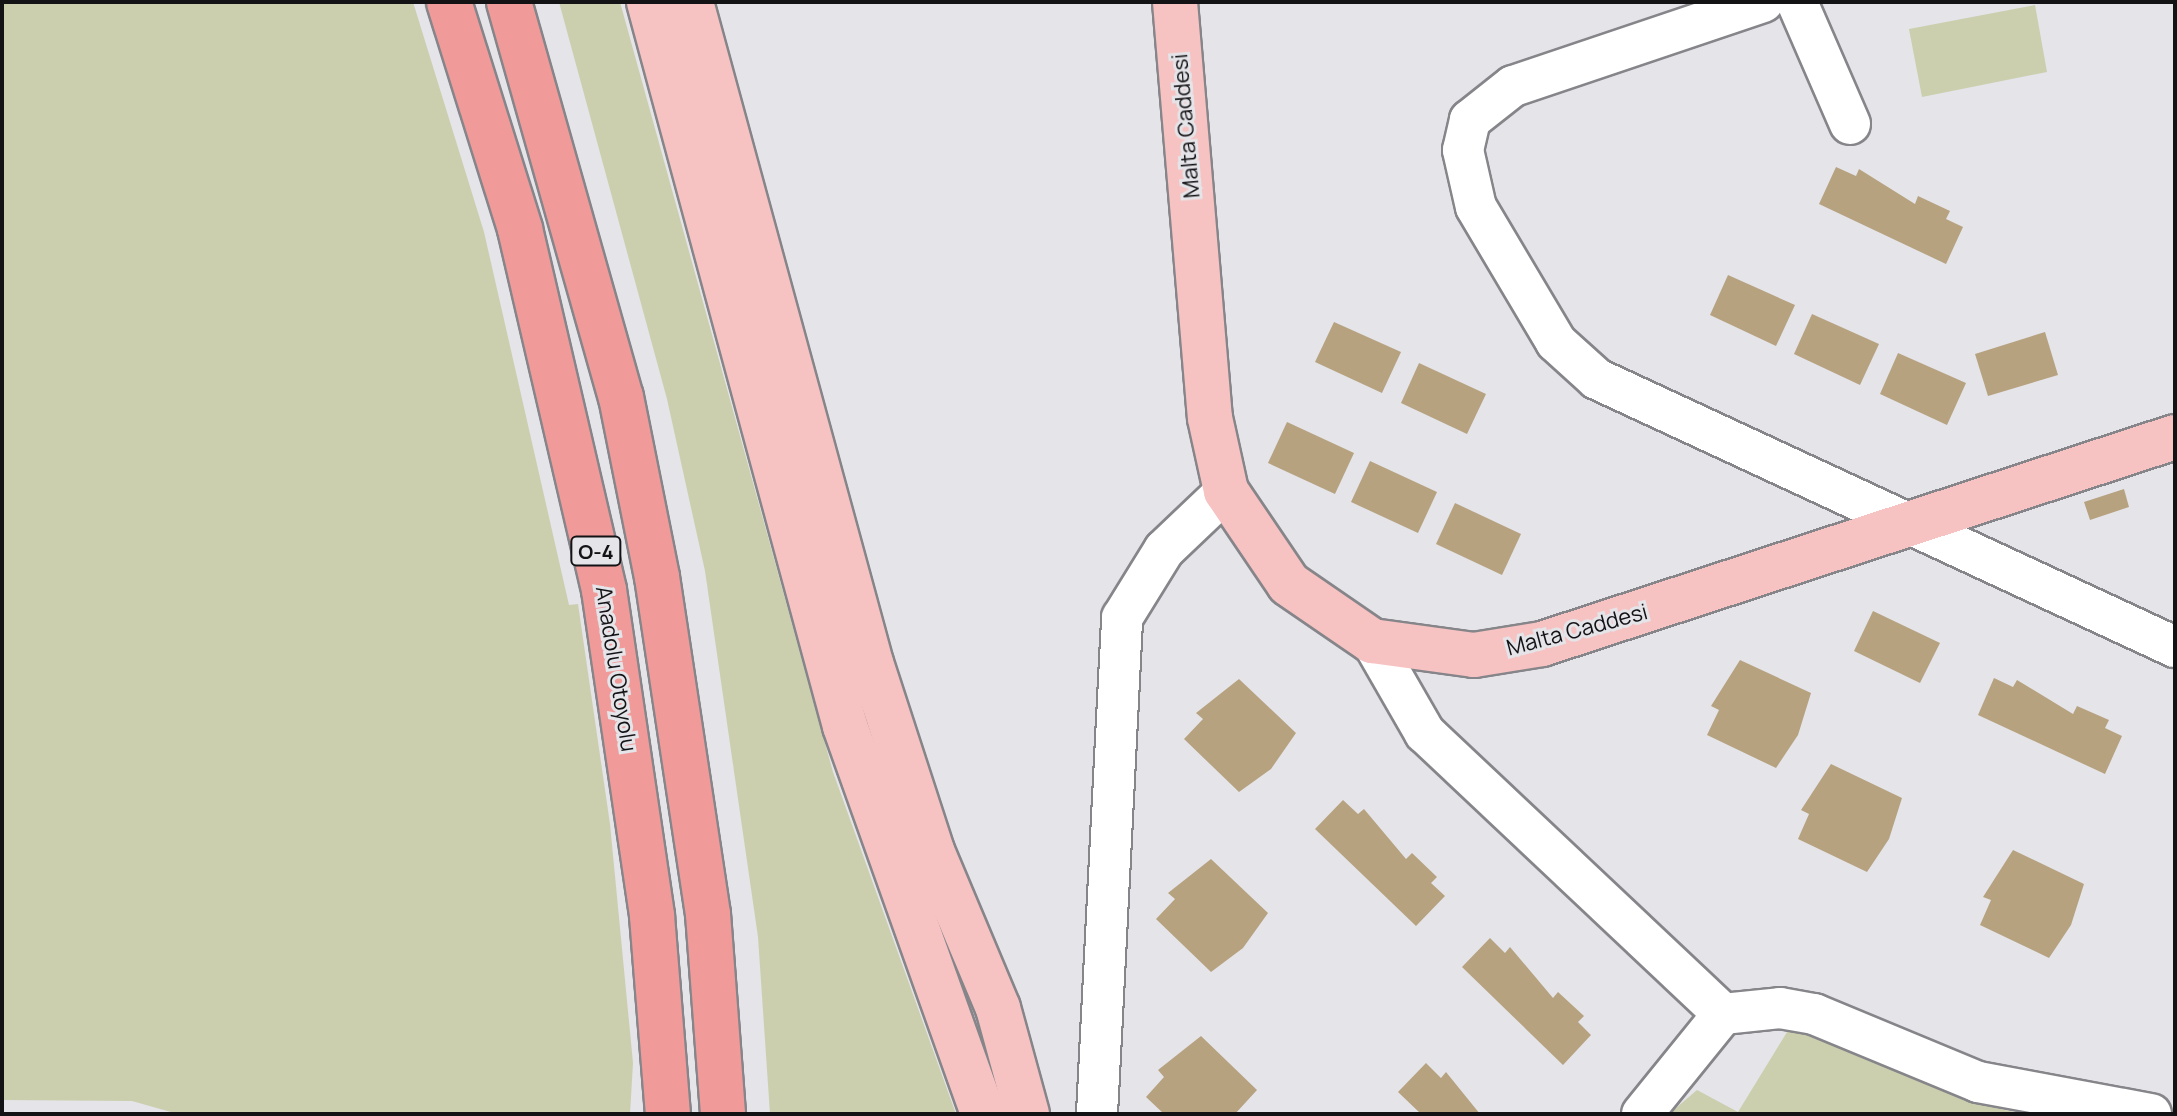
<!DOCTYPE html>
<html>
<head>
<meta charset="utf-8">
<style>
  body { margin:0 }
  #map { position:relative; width:2177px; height:1116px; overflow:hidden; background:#e4e4e9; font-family:Manrope,sans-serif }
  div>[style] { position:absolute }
  .green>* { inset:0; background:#cbcfae }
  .building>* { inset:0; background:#b7a280 }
  .roads { filter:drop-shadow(2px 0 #85858a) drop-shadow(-2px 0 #85858a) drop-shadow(0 2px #85858a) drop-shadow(0 -2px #85858a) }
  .minor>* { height:40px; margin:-20px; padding:0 20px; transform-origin:20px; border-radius:20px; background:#fff }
  .major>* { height:44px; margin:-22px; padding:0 22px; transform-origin:22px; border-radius:22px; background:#f6c3c2 }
  .highway>* { height:44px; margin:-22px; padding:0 22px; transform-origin:22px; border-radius:22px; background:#f09b9a }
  span { translate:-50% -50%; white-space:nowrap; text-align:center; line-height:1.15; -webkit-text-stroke:6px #e4e4e9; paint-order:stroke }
  .shield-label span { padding:2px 6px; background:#e4e4e9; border:2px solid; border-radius:6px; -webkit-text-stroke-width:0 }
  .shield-label { font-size:20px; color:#131214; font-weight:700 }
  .street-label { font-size:22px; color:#131214 }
  .frame { position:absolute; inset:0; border:4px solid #131214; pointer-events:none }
</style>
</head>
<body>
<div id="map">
  <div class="green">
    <i style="clip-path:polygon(2px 2px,413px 2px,484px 232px,569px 605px,578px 604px,610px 824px,633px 1063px,630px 1114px,178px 1114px,132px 1101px,2px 1100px)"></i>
    <i style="clip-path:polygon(559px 2px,620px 2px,833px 772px,956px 1114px,770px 1114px,758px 937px,705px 571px,667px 399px)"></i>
    <i style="clip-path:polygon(2035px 5px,2047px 72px,1922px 97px,1909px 29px)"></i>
    <i style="clip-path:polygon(1792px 1024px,2004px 1110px,2028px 1114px,1669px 1114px,1697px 1090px,1738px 1112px)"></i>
  </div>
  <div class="building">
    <i style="clip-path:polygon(1836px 167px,1856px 176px,1859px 169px,1915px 204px,1918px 196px,1950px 211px,1946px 219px,1963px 227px,1946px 264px,1819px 204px)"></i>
    <i style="clip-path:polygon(1728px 275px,1795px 305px,1776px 346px,1710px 315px)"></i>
    <i style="clip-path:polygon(1812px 314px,1879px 344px,1860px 385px,1794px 354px)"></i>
    <i style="clip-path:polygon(1334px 322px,1401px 352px,1382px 393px,1315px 362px)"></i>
    <i style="clip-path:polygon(2045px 332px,2058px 375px,1988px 396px,1975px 354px)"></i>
    <i style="clip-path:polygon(1898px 353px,1966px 383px,1947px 425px,1880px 394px)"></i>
    <i style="clip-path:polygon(1419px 363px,1486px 394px,1467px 434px,1401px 403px)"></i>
    <i style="clip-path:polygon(1287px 422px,1354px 453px,1335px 494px,1268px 463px)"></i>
    <i style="clip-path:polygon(1370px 461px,1437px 492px,1418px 533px,1351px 502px)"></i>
    <i style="clip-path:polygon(2124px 489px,2129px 507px,2090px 520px,2084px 502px)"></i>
    <i style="clip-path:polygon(1455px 503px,1521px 534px,1502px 575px,1436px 544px)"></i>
    <i style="clip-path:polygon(1873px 611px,1940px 643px,1920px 683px,1854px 651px)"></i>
    <i style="clip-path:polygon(1740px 660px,1811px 693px,1798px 735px,1776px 768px,1707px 735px,1719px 710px,1711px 706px)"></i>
    <i style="clip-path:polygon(1994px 678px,2013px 687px,2017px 680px,2073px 714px,2077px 706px,2109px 720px,2105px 728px,2122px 736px,2105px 774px,1978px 715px)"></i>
    <i style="clip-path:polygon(1239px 679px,1296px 733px,1271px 769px,1239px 792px,1184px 739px,1203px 719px,1196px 713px)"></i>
    <i style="clip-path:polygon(1831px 764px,1902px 798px,1889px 839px,1867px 872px,1798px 839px,1809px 814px,1801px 810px)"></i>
    <i style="clip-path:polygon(1343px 800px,1358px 814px,1364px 809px,1406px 859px,1412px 853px,1437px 877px,1431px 883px,1445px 896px,1416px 926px,1315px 829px)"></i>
    <i style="clip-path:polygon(2013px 850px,2084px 884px,2071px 925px,2049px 958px,1980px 925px,1991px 900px,1983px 897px)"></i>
    <i style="clip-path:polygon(1211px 859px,1268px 913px,1243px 948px,1211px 972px,1156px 919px,1175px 899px,1168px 893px)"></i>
    <i style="clip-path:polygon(1490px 938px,1505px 953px,1510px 947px,1553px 998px,1558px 992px,1584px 1016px,1578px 1022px,1591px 1035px,1563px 1065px,1462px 967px)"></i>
    <i style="clip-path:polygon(1201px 1036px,1257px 1090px,1235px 1114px,1164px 1114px,1146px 1097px,1164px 1077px,1158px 1070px)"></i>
    <i style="clip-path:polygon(1426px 1063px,1441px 1078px,1446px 1072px,1480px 1114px,1421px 1114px,1398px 1092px)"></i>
  </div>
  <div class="roads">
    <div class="minor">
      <i style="left:1763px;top:2px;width:264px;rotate:161.4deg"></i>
      <i style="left:1513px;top:86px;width:55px;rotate:141.7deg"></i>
      <i style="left:1470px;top:120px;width:31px;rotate:103deg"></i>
      <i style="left:1463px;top:150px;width:58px;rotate:77.2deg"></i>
      <i style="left:1476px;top:207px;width:157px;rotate:59.3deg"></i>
      <i style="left:1556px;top:342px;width:55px;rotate:42.1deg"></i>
      <i style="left:1597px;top:379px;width:637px;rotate:24.88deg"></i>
      <i style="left:1797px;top:2px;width:133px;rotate:66.5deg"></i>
      <i style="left:1372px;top:641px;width:106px;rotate:60.1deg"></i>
      <i style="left:1425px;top:733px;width:410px;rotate:43.3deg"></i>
      <i style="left:1097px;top:1114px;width:497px;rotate:-87.1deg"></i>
      <i style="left:1122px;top:618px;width:80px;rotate:-58.3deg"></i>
      <i style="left:1164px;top:550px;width:86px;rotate:-43.6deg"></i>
      <i style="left:1642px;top:1114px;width:129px;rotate:-51deg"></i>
      <i style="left:1723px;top:1014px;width:57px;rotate:-6deg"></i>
      <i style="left:1780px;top:1008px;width:35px;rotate:10deg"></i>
      <i style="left:1814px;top:1014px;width:178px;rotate:22.5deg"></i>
      <i style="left:1978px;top:1082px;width:176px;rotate:10.5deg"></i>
    </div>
    <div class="major">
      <i style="left:649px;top:2px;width:750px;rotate:74.85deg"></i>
      <i style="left:845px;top:726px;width:412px;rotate:70.4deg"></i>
      <i style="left:691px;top:2px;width:685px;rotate:74.77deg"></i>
      <i style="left:871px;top:663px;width:198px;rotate:72deg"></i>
      <i style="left:932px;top:851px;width:170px;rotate:67.2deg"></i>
      <i style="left:998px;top:1008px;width:110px;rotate:74.7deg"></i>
      <i style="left:1175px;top:2px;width:417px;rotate:85.2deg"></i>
      <i style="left:1210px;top:418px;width:75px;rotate:77.6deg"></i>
      <i style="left:1226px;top:491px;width:112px;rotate:55.9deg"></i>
      <i style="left:1289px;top:584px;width:101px;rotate:34.5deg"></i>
      <i style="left:1372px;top:641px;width:103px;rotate:7.8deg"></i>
      <i style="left:1474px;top:655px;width:69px;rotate:-9.2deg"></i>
      <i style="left:1542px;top:644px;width:666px;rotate:-18.11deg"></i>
    </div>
    <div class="highway">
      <i style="left:449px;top:2px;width:238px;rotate:72.6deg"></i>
      <i style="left:520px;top:229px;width:371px;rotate:76.9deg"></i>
      <i style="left:604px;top:590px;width:330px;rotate:81.6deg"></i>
      <i style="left:652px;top:916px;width:199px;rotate:85.4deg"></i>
      <i style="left:509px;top:2px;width:411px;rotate:74.2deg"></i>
      <i style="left:621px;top:397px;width:184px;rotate:78.7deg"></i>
      <i style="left:657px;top:577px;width:341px;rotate:81.4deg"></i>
      <i style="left:708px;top:914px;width:201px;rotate:85.7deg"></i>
    </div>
  </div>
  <div class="shield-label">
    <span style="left:596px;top:551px">O-4</span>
  </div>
  <div class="street-label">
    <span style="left:1186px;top:126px;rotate:-95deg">Malta Caddesi</span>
    <span style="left:1577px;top:630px;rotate:-15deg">Malta Caddesi</span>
    <span style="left:616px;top:669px;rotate:81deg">Anadolu Otoyolu</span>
  </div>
  <div class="frame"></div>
</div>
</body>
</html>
